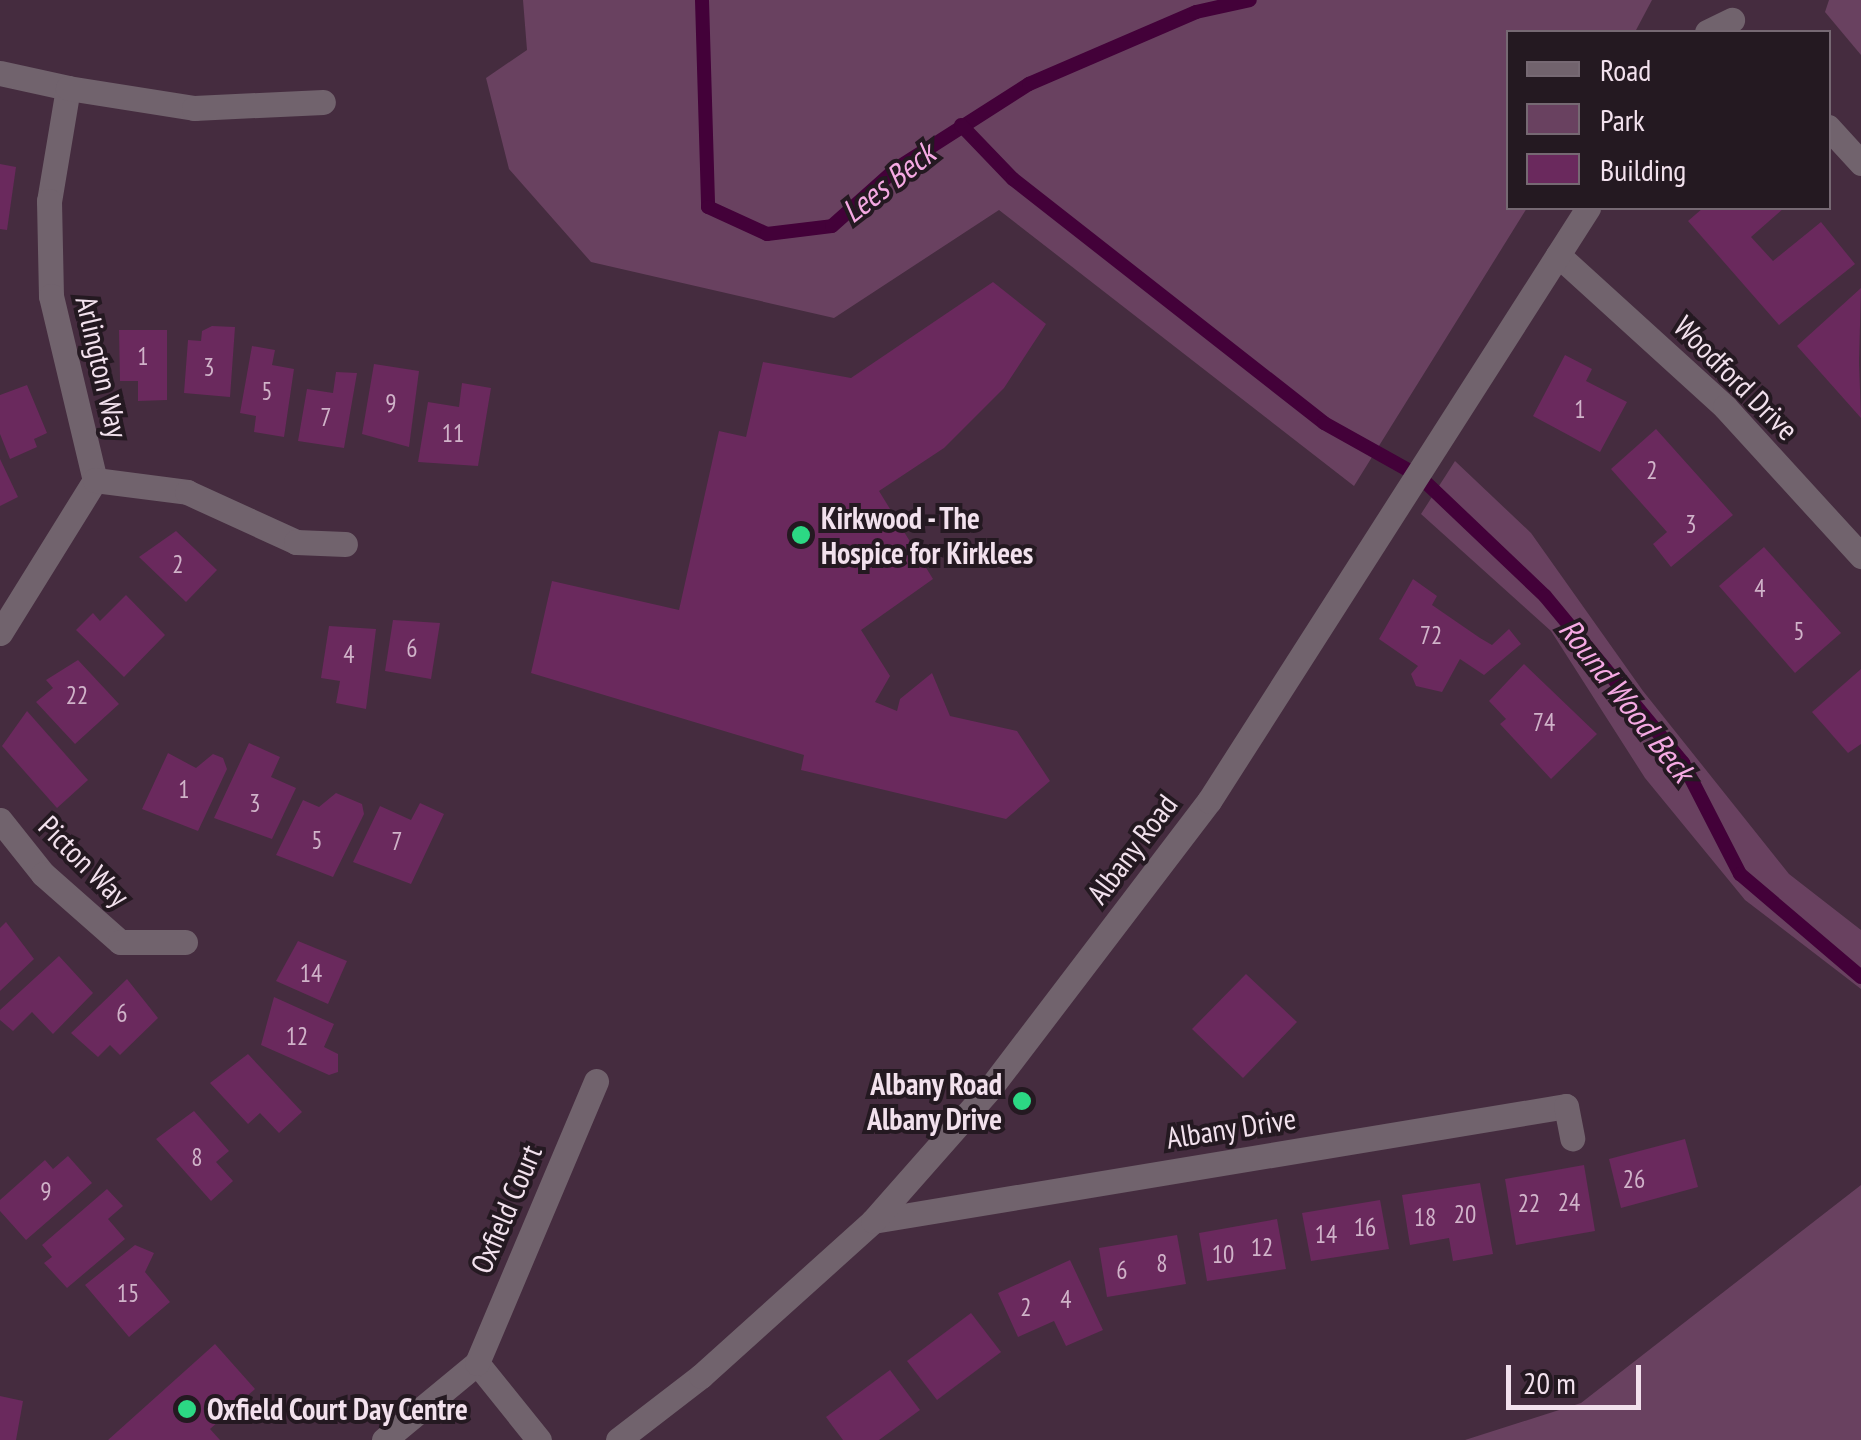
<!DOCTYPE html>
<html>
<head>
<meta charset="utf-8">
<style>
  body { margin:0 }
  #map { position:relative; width:1861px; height:1440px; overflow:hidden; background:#452c3f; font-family:"PT Sans Narrow",sans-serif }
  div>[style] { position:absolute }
  .green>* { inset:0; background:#694160 }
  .stream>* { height:14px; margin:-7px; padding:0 7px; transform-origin:7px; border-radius:7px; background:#430139 }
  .building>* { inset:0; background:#6a295d }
  .minor>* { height:25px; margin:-12.5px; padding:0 12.5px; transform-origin:12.5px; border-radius:12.5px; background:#71636d }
  .dots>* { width:28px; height:28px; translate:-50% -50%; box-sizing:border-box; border:5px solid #241921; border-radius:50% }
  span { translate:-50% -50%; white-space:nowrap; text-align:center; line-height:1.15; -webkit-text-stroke:8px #241921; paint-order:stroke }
  .number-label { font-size:25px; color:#d0b3c9 }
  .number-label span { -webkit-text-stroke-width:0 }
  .street-label { font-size:30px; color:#f2e1ed }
  .poi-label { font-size:30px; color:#f2e1ed; font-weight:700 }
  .left { translate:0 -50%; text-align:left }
  .right { translate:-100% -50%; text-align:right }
  .water-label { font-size:32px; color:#f5a9e3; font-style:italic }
  .legend { position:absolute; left:1506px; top:30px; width:325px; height:180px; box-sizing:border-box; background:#241921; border:2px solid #766973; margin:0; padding:12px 18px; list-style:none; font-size:30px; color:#f2e1ed }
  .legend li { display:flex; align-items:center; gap:20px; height:50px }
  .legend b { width:50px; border:2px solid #766973 }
  .scale { position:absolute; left:1506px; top:1365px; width:135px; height:45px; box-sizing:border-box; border:5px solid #f2e1ed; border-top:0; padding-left:12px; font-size:30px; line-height:35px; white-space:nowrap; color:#f2e1ed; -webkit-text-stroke:8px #241921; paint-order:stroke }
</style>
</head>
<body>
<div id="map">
  <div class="green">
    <i style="clip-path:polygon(523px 0,1652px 0,1635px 32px,1508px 32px,1508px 208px,1527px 208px,1354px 486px,999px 210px,834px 318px,591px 262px,509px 169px,486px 78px,527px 50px)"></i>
    <i style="clip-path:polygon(1829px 0,1861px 0,1861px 55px,1825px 12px)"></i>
    <i style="clip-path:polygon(1455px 461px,1531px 533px,1643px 691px,1789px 874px,1861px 930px,1861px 989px,1745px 900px,1645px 778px,1551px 631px,1421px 514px)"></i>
    <i style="clip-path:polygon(1861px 1185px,1861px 1440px,1465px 1440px,1581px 1403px)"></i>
  </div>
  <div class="stream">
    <i style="left:702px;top:0;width:207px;rotate:88.3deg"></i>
    <i style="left:708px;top:207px;width:65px;rotate:24.6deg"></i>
    <i style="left:767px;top:234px;width:65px;rotate:-7deg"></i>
    <i style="left:832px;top:226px;width:86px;rotate:-41.7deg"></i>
    <i style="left:896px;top:169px;width:158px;rotate:-32.6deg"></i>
    <i style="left:1029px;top:84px;width:182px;rotate:-23.3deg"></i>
    <i style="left:1196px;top:12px;width:55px;rotate:-12.5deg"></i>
    <i style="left:961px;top:125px;width:75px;rotate:46.1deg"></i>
    <i style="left:1013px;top:179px;width:395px;rotate:38.1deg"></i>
    <i style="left:1324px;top:423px;width:109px;rotate:29.2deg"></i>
    <i style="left:1419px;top:476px;width:174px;rotate:43.6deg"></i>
    <i style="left:1545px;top:596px;width:217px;rotate:50.4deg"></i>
    <i style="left:1683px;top:763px;width:125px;rotate:62.8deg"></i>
    <i style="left:1740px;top:874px;width:159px;rotate:40.4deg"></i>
  </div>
  <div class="building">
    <i style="clip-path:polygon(0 164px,16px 167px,7px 230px,0 229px)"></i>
    <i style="clip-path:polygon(1703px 208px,1784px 208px,1751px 237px,1773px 261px,1821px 222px,1855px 264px,1779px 325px,1688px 221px)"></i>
    <i style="clip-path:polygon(993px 282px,1046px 324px,1004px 388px,944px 448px,879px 491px,933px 579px,861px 630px,890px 676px,875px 702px,897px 711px,900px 699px,932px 673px,950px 716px,1017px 731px,1050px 781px,1006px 819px,801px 770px,804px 755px,531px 673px,552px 581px,679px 610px,719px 431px,746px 437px,763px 362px,851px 378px)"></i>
    <i style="clip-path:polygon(1861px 288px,1859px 362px,1861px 418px,1797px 346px)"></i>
    <i style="clip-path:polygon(212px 326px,235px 327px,230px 397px,184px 393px,188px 340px,201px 341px,202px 331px)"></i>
    <i style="clip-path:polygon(119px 330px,167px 330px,167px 400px,138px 401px,138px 381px,120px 381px)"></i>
    <i style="clip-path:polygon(252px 346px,275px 350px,272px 365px,294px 369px,284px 437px,254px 432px,256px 416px,240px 413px)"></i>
    <i style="clip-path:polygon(1565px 355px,1592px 369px,1586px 381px,1627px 402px,1600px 452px,1533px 416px)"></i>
    <i style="clip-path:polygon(374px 364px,419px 371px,409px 447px,362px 434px)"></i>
    <i style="clip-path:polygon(336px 372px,357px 373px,344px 448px,298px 441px,307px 389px,333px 393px)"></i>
    <i style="clip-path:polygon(462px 383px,491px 388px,478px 466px,418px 462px,428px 402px,459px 407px)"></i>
    <i style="clip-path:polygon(27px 385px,47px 433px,34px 439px,37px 447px,10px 459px,0 434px,0 395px)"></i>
    <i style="clip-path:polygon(1656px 429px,1733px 515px,1671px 567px,1653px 544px,1667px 532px,1611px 469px)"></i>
    <i style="clip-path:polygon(0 459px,18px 497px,0 506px)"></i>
    <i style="clip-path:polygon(176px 531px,217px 570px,186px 602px,139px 557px)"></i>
    <i style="clip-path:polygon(1764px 547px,1841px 633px,1795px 673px,1719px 586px)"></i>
    <i style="clip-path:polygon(1413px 579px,1437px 596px,1432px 605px,1480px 638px,1492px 645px,1509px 629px,1521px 644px,1484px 675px,1460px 659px,1442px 692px,1416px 686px,1411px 674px,1418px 666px,1379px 639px)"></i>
    <i style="clip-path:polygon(126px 595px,165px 635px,124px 677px,76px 630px,93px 613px,100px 621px)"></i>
    <i style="clip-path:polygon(393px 620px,440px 623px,431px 679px,385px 671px)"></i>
    <i style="clip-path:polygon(329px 626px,376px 629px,366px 709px,336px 703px,340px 681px,321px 678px)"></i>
    <i style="clip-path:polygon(78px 660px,119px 704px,75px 744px,36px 702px,53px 688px,46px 680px)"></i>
    <i style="clip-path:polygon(1524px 664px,1597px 734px,1551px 779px,1500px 724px,1506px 719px,1489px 701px)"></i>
    <i style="clip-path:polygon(1861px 669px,1861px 744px,1848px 753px,1812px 712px)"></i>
    <i style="clip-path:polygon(27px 711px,88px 780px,57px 808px,2px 746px)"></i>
    <i style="clip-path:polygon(249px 743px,280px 757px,271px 777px,296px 788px,272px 839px,214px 818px)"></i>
    <i style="clip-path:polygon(168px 753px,196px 768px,213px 754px,223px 758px,227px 769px,198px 831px,142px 809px)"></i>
    <i style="clip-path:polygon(336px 793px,362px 804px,364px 814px,333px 877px,276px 855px,303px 800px,319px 807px)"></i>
    <i style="clip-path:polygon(420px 803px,444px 814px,411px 884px,353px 862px,380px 806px,411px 820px)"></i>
    <i style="clip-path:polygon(6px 922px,34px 959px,0 991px,0 928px)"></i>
    <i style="clip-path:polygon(298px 941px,347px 961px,328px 1004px,276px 981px)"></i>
    <i style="clip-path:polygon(59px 956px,93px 993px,53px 1034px,32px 1012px,13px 1031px,0 1020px,0 1010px)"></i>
    <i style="clip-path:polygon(1246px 974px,1297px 1022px,1243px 1078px,1192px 1029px)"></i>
    <i style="clip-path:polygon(127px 979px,158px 1018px,120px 1055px,110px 1045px,98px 1057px,71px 1033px)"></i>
    <i style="clip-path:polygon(274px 997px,334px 1024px,324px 1047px,338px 1054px,338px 1072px,329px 1075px,261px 1045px)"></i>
    <i style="clip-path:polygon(248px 1054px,302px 1112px,279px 1133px,260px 1113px,248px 1124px,210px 1083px)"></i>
    <i style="clip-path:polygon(194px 1111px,229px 1151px,216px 1162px,233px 1181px,211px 1201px,156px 1139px)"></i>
    <i style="clip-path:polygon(1685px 1139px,1698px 1187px,1621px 1208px,1609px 1159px)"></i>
    <i style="clip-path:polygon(68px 1156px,92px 1183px,26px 1240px,0 1211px,0 1200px,45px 1160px,53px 1169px)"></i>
    <i style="clip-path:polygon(1584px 1165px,1595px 1231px,1516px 1245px,1505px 1179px)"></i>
    <i style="clip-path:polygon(1480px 1183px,1493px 1254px,1453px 1261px,1449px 1238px,1410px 1245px,1402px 1195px)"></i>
    <i style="clip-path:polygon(107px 1189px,123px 1206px,108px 1219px,125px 1239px,67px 1288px,44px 1263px,52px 1257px,42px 1245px)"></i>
    <i style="clip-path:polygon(1380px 1200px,1389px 1249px,1311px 1261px,1302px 1213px)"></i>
    <i style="clip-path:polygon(1277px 1219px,1286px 1269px,1207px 1281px,1199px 1233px)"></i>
    <i style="clip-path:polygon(1177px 1235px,1186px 1284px,1107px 1297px,1099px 1248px)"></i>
    <i style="clip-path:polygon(135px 1245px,154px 1253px,145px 1272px,170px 1302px,129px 1337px,85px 1285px)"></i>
    <i style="clip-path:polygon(1070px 1260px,1103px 1330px,1066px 1346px,1054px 1321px,1018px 1337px,998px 1293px)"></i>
    <i style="clip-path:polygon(971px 1313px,1001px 1352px,937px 1400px,907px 1361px)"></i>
    <i style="clip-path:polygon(215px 1344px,255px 1389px,210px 1429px,220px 1440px,108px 1440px)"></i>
    <i style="clip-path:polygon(890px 1370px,920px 1410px,879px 1440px,843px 1440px,826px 1417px)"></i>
    <i style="clip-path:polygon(0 1396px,23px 1401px,16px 1440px,0 1440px)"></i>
  </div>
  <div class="minor">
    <i style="left:1707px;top:32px;width:28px;rotate:-26deg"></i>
    <i style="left:0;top:73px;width:70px;rotate:12.4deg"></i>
    <i style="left:68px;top:88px;width:115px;rotate:99.5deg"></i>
    <i style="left:49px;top:201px;width:95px;rotate:88.8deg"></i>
    <i style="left:51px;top:296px;width:189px;rotate:76.6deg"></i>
    <i style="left:95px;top:480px;width:180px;rotate:121.8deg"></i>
    <i style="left:68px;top:88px;width:128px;rotate:9deg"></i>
    <i style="left:194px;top:108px;width:129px;rotate:-2.7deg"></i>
    <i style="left:1828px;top:127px;width:49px;rotate:47.5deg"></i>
    <i style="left:1558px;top:255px;width:226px;rotate:42.3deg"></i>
    <i style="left:1725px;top:407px;width:202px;rotate:47.6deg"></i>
    <i style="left:95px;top:480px;width:93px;rotate:7.4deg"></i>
    <i style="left:187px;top:492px;width:120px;rotate:24.6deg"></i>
    <i style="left:296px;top:542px;width:49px;rotate:2.3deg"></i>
    <i style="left:0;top:820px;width:69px;rotate:51.5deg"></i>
    <i style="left:43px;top:874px;width:103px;rotate:41.4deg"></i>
    <i style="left:120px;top:942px;width:65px"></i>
    <i style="left:873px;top:1221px;width:702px;rotate:-9.42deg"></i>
    <i style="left:1566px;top:1106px;width:33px;rotate:79deg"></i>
    <i style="left:477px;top:1363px;width:99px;rotate:51.2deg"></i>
    <i style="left:384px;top:1440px;width:121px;rotate:-39.6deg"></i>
    <i style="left:477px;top:1363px;width:306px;rotate:-67.1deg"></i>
    <i style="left:618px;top:1440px;width:105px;rotate:-37.6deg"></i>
    <i style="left:701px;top:1376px;width:232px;rotate:-42deg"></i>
    <i style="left:873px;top:1221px;width:179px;rotate:-48.6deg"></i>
    <i style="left:991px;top:1087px;width:360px;rotate:-52.7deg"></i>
    <i style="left:1209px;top:801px;width:704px;rotate:-57.42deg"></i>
  </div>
  <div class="dots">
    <i style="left:801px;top:535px;background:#2cd884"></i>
    <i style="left:1022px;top:1101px;background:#2cd884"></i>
    <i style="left:187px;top:1409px;background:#2cd884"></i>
  </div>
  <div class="number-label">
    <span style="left:143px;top:356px">1</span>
    <span style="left:209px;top:367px">3</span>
    <span style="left:267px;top:391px">5</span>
    <span style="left:391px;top:403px">9</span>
    <span style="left:1580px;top:409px">1</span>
    <span style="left:326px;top:417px">7</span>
    <span style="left:453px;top:433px">11</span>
    <span style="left:1652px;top:470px">2</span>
    <span style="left:1691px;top:524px">3</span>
    <span style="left:178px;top:564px">2</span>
    <span style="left:1760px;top:588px">4</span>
    <span style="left:1799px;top:631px">5</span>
    <span style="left:1431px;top:635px">72</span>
    <span style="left:412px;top:648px">6</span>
    <span style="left:349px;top:654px">4</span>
    <span style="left:77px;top:695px">22</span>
    <span style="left:1544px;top:722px">74</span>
    <span style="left:184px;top:789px">1</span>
    <span style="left:255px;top:803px">3</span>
    <span style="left:317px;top:840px">5</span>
    <span style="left:397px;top:841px">7</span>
    <span style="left:311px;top:973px">14</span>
    <span style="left:122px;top:1013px">6</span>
    <span style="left:297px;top:1036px">12</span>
    <span style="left:197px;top:1157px">8</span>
    <span style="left:1634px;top:1179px">26</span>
    <span style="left:46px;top:1191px">9</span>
    <span style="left:1569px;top:1202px">24</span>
    <span style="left:1529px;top:1203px">22</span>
    <span style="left:1465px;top:1214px">20</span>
    <span style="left:1425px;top:1217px">18</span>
    <span style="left:1365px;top:1227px">16</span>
    <span style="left:1326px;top:1234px">14</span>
    <span style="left:1262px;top:1247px">12</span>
    <span style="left:1223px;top:1254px">10</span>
    <span style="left:1162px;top:1263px">8</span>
    <span style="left:1122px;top:1270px">6</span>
    <span style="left:128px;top:1293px">15</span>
    <span style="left:1066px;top:1299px">4</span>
    <span style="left:1026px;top:1307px">2</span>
  </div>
  <div class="street-label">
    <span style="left:102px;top:367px;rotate:77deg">Arlington Way</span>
    <span style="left:1736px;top:378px;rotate:45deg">Woodford Drive</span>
    <span style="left:1132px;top:849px;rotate:-53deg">Albany Road</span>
    <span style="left:84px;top:861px;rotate:45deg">Picton Way</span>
    <span style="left:1231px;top:1128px;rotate:-9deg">Albany Drive</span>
    <span style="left:506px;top:1209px;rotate:-67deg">Oxfield Court</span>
  </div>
  <div class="poi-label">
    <span class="left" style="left:821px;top:535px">Kirkwood - The<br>Hospice for Kirklees</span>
    <span class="right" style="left:1002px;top:1101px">Albany Road<br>Albany Drive</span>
    <span class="left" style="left:207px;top:1409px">Oxfield Court Day Centre</span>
  </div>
  <div class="water-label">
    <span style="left:888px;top:182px;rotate:-38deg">Lees Beck</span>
    <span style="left:1627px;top:700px;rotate:52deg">Round Wood Beck</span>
  </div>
  <ul class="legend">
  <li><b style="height:12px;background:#71636d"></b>Road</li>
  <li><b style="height:28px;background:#694160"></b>Park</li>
  <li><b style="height:28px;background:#6a295d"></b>Building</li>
  </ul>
  <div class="scale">20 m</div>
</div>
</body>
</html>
